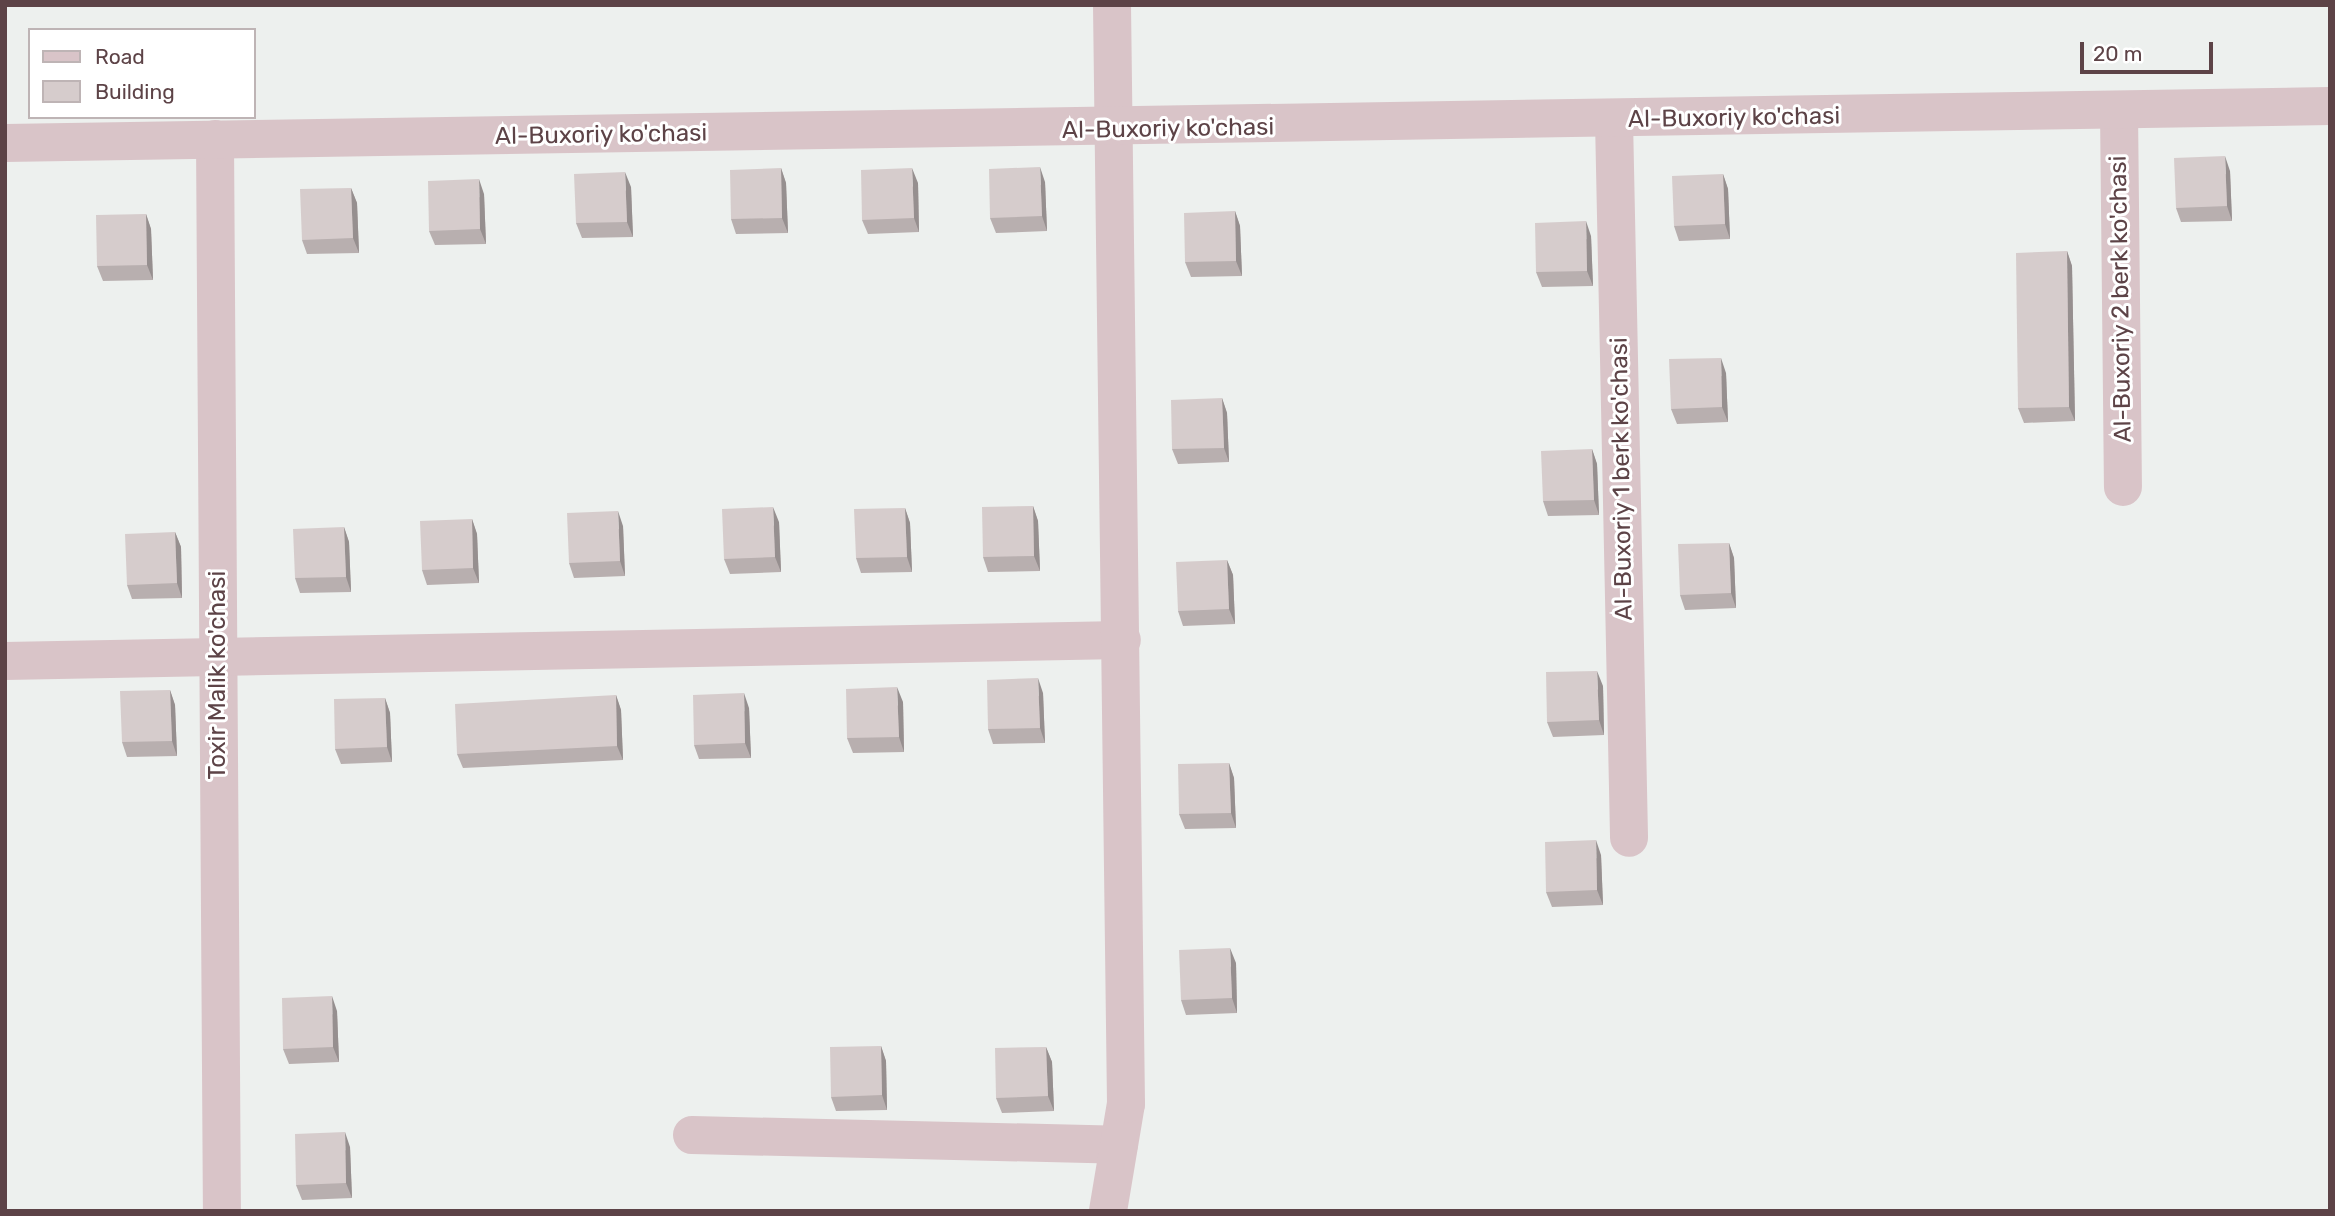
<!DOCTYPE html>
<html>
<head>
<meta charset="utf-8">
<style>
  body { margin:0 }
  #map { position:relative; width:2335px; height:1216px; overflow:hidden; background:#edf0ee; font-family:Rubik,sans-serif }
  div>[style] { position:absolute }
  .minor>* { height:38px; margin:-19px; padding:0 19px; transform-origin:19px; border-radius:19px; background:#d9c4c8 }
  .tertiary>* { height:38px; margin:-19px; padding:0 19px; transform-origin:19px; border-radius:19px; background:#d9c4c8 }
  .wall>* { inset:0; background:#b8afaf }
  .shaded-wall>* { inset:0; background:#968f8f }
  .building>* { inset:0; background:#d6cccc }
  span { translate:-50% -50%; white-space:nowrap; text-align:center; line-height:1.15; -webkit-text-stroke:6px #fff; paint-order:stroke }
  .street-label { font-size:24px; color:#5d4347 }
  .frame { position:absolute; inset:0; border:7px solid #5d4347; pointer-events:none }
  .legend { position:absolute; left:28px; top:28px; width:228px; height:91px; box-sizing:border-box; background:#fff; border:2px solid #beb4b5; margin:0; padding:9px 12px; list-style:none; font-size:21px; color:#5d4347 }
  .legend li { display:flex; align-items:center; gap:14px; height:35px }
  .legend b { width:35px; border:2px solid #beb4b5 }
  .scale { position:absolute; left:2080px; top:42px; width:133px; height:32px; box-sizing:border-box; border:4px solid #5d4347; border-top:0; padding-left:9px; font-size:21px; line-height:24px; white-space:nowrap; color:#5d4347; -webkit-text-stroke:5px #fff; paint-order:stroke }
</style>
</head>
<body>
<div id="map">
  <div class="minor">
    <i style="left:2119px;top:110px;width:377px;rotate:89.4deg"></i>
    <i style="left:1614px;top:120px;width:718px;rotate:88.8deg"></i>
    <i style="left:215px;top:139px;width:1072px;rotate:89.63deg"></i>
    <i style="left:5px;top:661px;width:1117px;rotate:-1.08deg"></i>
    <i style="left:692px;top:1135px;width:427px;rotate:1.3deg"></i>
    <i style="left:1108px;top:1211px;width:109px;rotate:-80.5deg"></i>
    <i style="left:1126px;top:1104px;width:1099px;rotate:-90.73deg"></i>
  </div>
  <div class="tertiary">
    <i style="left:5px;top:143px;width:2325px;rotate:-0.91deg"></i>
  </div>
  <div class="wall">
    <i style="clip-path:polygon(781px 168px,786px 183px,788px 233px,736px 234px,731px 219px)"></i>
    <i style="clip-path:polygon(2230px 171px,2232px 221px,2181px 222px,2176px 208px)"></i>
    <i style="clip-path:polygon(1723px 174px,1728px 189px,1730px 239px,1679px 241px,1674px 226px)"></i>
    <i style="clip-path:polygon(1045px 182px,1047px 231px,996px 233px,990px 218px)"></i>
    <i style="clip-path:polygon(918px 183px,919px 232px,868px 234px,862px 220px)"></i>
    <i style="clip-path:polygon(631px 187px,633px 237px,582px 238px,576px 223px)"></i>
    <i style="clip-path:polygon(351px 188px,357px 203px,359px 253px,307px 254px,302px 240px)"></i>
    <i style="clip-path:polygon(484px 194px,486px 244px,435px 245px,429px 231px)"></i>
    <i style="clip-path:polygon(1235px 211px,1240px 226px,1242px 276px,1191px 277px,1185px 262px)"></i>
    <i style="clip-path:polygon(146px 214px,151px 229px,153px 280px,103px 281px,97px 266px)"></i>
    <i style="clip-path:polygon(1591px 236px,1593px 286px,1542px 287px,1536px 272px)"></i>
    <i style="clip-path:polygon(2067px 251px,2072px 266px,2075px 421px,2024px 423px,2018px 408px)"></i>
    <i style="clip-path:polygon(1726px 373px,1728px 422px,1677px 424px,1671px 409px)"></i>
    <i style="clip-path:polygon(1222px 398px,1227px 413px,1229px 462px,1178px 464px,1172px 449px)"></i>
    <i style="clip-path:polygon(1592px 449px,1597px 464px,1599px 515px,1548px 516px,1543px 501px)"></i>
    <i style="clip-path:polygon(1033px 506px,1038px 521px,1040px 571px,988px 572px,983px 557px)"></i>
    <i style="clip-path:polygon(905px 508px,910px 523px,912px 572px,861px 573px,856px 558px)"></i>
    <i style="clip-path:polygon(472px 519px,477px 534px,479px 583px,427px 585px,422px 570px)"></i>
    <i style="clip-path:polygon(779px 522px,781px 572px,730px 574px,724px 559px)"></i>
    <i style="clip-path:polygon(623px 526px,625px 576px,574px 578px,569px 563px)"></i>
    <i style="clip-path:polygon(344px 527px,349px 542px,351px 592px,300px 593px,295px 578px)"></i>
    <i style="clip-path:polygon(175px 532px,181px 547px,182px 598px,132px 599px,127px 585px)"></i>
    <i style="clip-path:polygon(1729px 543px,1734px 558px,1736px 608px,1685px 610px,1680px 595px)"></i>
    <i style="clip-path:polygon(1227px 560px,1233px 575px,1235px 624px,1183px 626px,1178px 611px)"></i>
    <i style="clip-path:polygon(1603px 686px,1604px 735px,1553px 737px,1547px 722px)"></i>
    <i style="clip-path:polygon(170px 690px,175px 705px,177px 756px,127px 757px,122px 742px)"></i>
    <i style="clip-path:polygon(1043px 693px,1045px 743px,993px 744px,988px 729px)"></i>
    <i style="clip-path:polygon(616px 695px,621px 710px,623px 760px,463px 768px,457px 754px)"></i>
    <i style="clip-path:polygon(385px 698px,390px 713px,392px 762px,341px 764px,335px 749px)"></i>
    <i style="clip-path:polygon(903px 702px,904px 752px,853px 753px,847px 738px)"></i>
    <i style="clip-path:polygon(749px 708px,751px 758px,699px 759px,694px 745px)"></i>
    <i style="clip-path:polygon(1229px 763px,1234px 778px,1236px 828px,1185px 829px,1179px 814px)"></i>
    <i style="clip-path:polygon(1601px 855px,1603px 905px,1552px 907px,1546px 892px)"></i>
    <i style="clip-path:polygon(1236px 963px,1237px 1013px,1186px 1015px,1181px 1000px)"></i>
    <i style="clip-path:polygon(337px 1011px,339px 1062px,289px 1064px,283px 1049px)"></i>
    <i style="clip-path:polygon(881px 1046px,886px 1061px,887px 1110px,836px 1111px,831px 1097px)"></i>
    <i style="clip-path:polygon(1046px 1047px,1052px 1062px,1054px 1111px,1002px 1113px,996px 1098px)"></i>
    <i style="clip-path:polygon(350px 1147px,352px 1198px,302px 1200px,296px 1185px)"></i>
  </div>
  <div class="shaded-wall">
    <i style="clip-path:polygon(2225px 156px,2230px 171px,2232px 221px,2227px 206px)"></i>
    <i style="clip-path:polygon(1040px 167px,1045px 182px,1047px 231px,1042px 216px)"></i>
    <i style="clip-path:polygon(781px 168px,786px 183px,788px 233px,782px 218px)"></i>
    <i style="clip-path:polygon(912px 168px,918px 183px,919px 232px,914px 218px)"></i>
    <i style="clip-path:polygon(625px 172px,631px 187px,633px 237px,627px 222px)"></i>
    <i style="clip-path:polygon(1723px 174px,1728px 189px,1730px 239px,1725px 224px)"></i>
    <i style="clip-path:polygon(479px 179px,484px 194px,486px 244px,480px 229px)"></i>
    <i style="clip-path:polygon(351px 188px,357px 203px,359px 253px,353px 238px)"></i>
    <i style="clip-path:polygon(1235px 211px,1240px 226px,1242px 276px,1236px 261px)"></i>
    <i style="clip-path:polygon(146px 214px,151px 229px,153px 280px,147px 265px)"></i>
    <i style="clip-path:polygon(1586px 221px,1591px 236px,1593px 286px,1587px 271px)"></i>
    <i style="clip-path:polygon(2067px 251px,2072px 266px,2075px 421px,2069px 407px)"></i>
    <i style="clip-path:polygon(1721px 358px,1726px 373px,1728px 422px,1722px 407px)"></i>
    <i style="clip-path:polygon(1222px 398px,1227px 413px,1229px 462px,1224px 448px)"></i>
    <i style="clip-path:polygon(1592px 449px,1597px 464px,1599px 515px,1594px 500px)"></i>
    <i style="clip-path:polygon(1033px 506px,1038px 521px,1040px 571px,1034px 556px)"></i>
    <i style="clip-path:polygon(773px 507px,779px 522px,781px 572px,775px 557px)"></i>
    <i style="clip-path:polygon(905px 508px,910px 523px,912px 572px,907px 557px)"></i>
    <i style="clip-path:polygon(618px 511px,623px 526px,625px 576px,620px 561px)"></i>
    <i style="clip-path:polygon(472px 519px,477px 534px,479px 583px,473px 568px)"></i>
    <i style="clip-path:polygon(344px 527px,349px 542px,351px 592px,346px 577px)"></i>
    <i style="clip-path:polygon(175px 532px,181px 547px,182px 598px,177px 583px)"></i>
    <i style="clip-path:polygon(1729px 543px,1734px 558px,1736px 608px,1731px 593px)"></i>
    <i style="clip-path:polygon(1227px 560px,1233px 575px,1235px 624px,1229px 609px)"></i>
    <i style="clip-path:polygon(1597px 671px,1603px 686px,1604px 735px,1599px 720px)"></i>
    <i style="clip-path:polygon(1038px 678px,1043px 693px,1045px 743px,1040px 728px)"></i>
    <i style="clip-path:polygon(897px 687px,903px 702px,904px 752px,899px 737px)"></i>
    <i style="clip-path:polygon(170px 690px,175px 705px,177px 756px,172px 741px)"></i>
    <i style="clip-path:polygon(744px 693px,749px 708px,751px 758px,745px 743px)"></i>
    <i style="clip-path:polygon(616px 695px,621px 710px,623px 760px,617px 746px)"></i>
    <i style="clip-path:polygon(385px 698px,390px 713px,392px 762px,387px 747px)"></i>
    <i style="clip-path:polygon(1229px 763px,1234px 778px,1236px 828px,1231px 813px)"></i>
    <i style="clip-path:polygon(1596px 840px,1601px 855px,1603px 905px,1597px 890px)"></i>
    <i style="clip-path:polygon(1230px 948px,1236px 963px,1237px 1013px,1232px 998px)"></i>
    <i style="clip-path:polygon(332px 996px,337px 1011px,339px 1062px,333px 1047px)"></i>
    <i style="clip-path:polygon(881px 1046px,886px 1061px,887px 1110px,882px 1095px)"></i>
    <i style="clip-path:polygon(1046px 1047px,1052px 1062px,1054px 1111px,1048px 1096px)"></i>
    <i style="clip-path:polygon(345px 1132px,350px 1147px,352px 1198px,346px 1183px)"></i>
  </div>
  <div class="building">
    <i style="clip-path:polygon(2225px 156px,2227px 206px,2176px 208px,2174px 158px)"></i>
    <i style="clip-path:polygon(1040px 167px,1042px 216px,990px 218px,989px 169px)"></i>
    <i style="clip-path:polygon(781px 168px,782px 218px,731px 219px,730px 170px)"></i>
    <i style="clip-path:polygon(912px 168px,914px 218px,862px 220px,861px 170px)"></i>
    <i style="clip-path:polygon(625px 172px,627px 222px,576px 223px,574px 174px)"></i>
    <i style="clip-path:polygon(1723px 174px,1725px 224px,1674px 226px,1672px 176px)"></i>
    <i style="clip-path:polygon(479px 179px,480px 229px,429px 231px,428px 181px)"></i>
    <i style="clip-path:polygon(351px 188px,353px 238px,302px 240px,300px 189px)"></i>
    <i style="clip-path:polygon(1235px 211px,1236px 261px,1185px 262px,1184px 213px)"></i>
    <i style="clip-path:polygon(146px 214px,147px 265px,97px 266px,96px 215px)"></i>
    <i style="clip-path:polygon(1586px 221px,1587px 271px,1536px 272px,1535px 223px)"></i>
    <i style="clip-path:polygon(2067px 251px,2069px 407px,2018px 408px,2016px 253px)"></i>
    <i style="clip-path:polygon(1721px 358px,1722px 407px,1671px 409px,1669px 359px)"></i>
    <i style="clip-path:polygon(1222px 398px,1224px 448px,1172px 449px,1171px 400px)"></i>
    <i style="clip-path:polygon(1592px 449px,1594px 500px,1543px 501px,1541px 451px)"></i>
    <i style="clip-path:polygon(1033px 506px,1034px 556px,983px 557px,982px 507px)"></i>
    <i style="clip-path:polygon(773px 507px,775px 557px,724px 559px,722px 509px)"></i>
    <i style="clip-path:polygon(905px 508px,907px 557px,856px 558px,854px 509px)"></i>
    <i style="clip-path:polygon(618px 511px,620px 561px,569px 563px,567px 513px)"></i>
    <i style="clip-path:polygon(472px 519px,473px 568px,422px 570px,420px 521px)"></i>
    <i style="clip-path:polygon(344px 527px,346px 577px,295px 578px,293px 529px)"></i>
    <i style="clip-path:polygon(175px 532px,177px 583px,127px 585px,125px 534px)"></i>
    <i style="clip-path:polygon(1729px 543px,1731px 593px,1680px 595px,1678px 544px)"></i>
    <i style="clip-path:polygon(1227px 560px,1229px 609px,1178px 611px,1176px 562px)"></i>
    <i style="clip-path:polygon(1597px 671px,1599px 720px,1547px 722px,1546px 672px)"></i>
    <i style="clip-path:polygon(1038px 678px,1040px 728px,988px 729px,987px 680px)"></i>
    <i style="clip-path:polygon(897px 687px,899px 737px,847px 738px,846px 689px)"></i>
    <i style="clip-path:polygon(170px 690px,172px 741px,122px 742px,120px 691px)"></i>
    <i style="clip-path:polygon(744px 693px,745px 743px,694px 745px,693px 695px)"></i>
    <i style="clip-path:polygon(616px 695px,617px 746px,457px 754px,455px 704px)"></i>
    <i style="clip-path:polygon(385px 698px,387px 747px,335px 749px,334px 699px)"></i>
    <i style="clip-path:polygon(1229px 763px,1231px 813px,1179px 814px,1178px 764px)"></i>
    <i style="clip-path:polygon(1596px 840px,1597px 890px,1546px 892px,1545px 842px)"></i>
    <i style="clip-path:polygon(1230px 948px,1232px 998px,1181px 1000px,1179px 950px)"></i>
    <i style="clip-path:polygon(332px 996px,333px 1047px,283px 1049px,282px 998px)"></i>
    <i style="clip-path:polygon(881px 1046px,882px 1095px,831px 1097px,830px 1047px)"></i>
    <i style="clip-path:polygon(1046px 1047px,1048px 1096px,996px 1098px,995px 1048px)"></i>
    <i style="clip-path:polygon(345px 1132px,346px 1183px,296px 1185px,295px 1134px)"></i>
  </div>
  <div class="street-label">
    <span style="left:1734px;top:118px;rotate:-1deg">Al-Buxoriy ko'chasi</span>
    <span style="left:1168px;top:129px;rotate:-1deg">Al-Buxoriy ko'chasi</span>
    <span style="left:601px;top:135px;rotate:-1deg">Al-Buxoriy ko'chasi</span>
    <span style="left:2121px;top:299px;rotate:-91deg">Al-Buxoriy 2 berk ko'chasi</span>
    <span style="left:1622px;top:479px;rotate:-91deg">Al-Buxoriy 1 berk ko'chasi</span>
    <span style="left:218px;top:675px;rotate:-90deg">Toxir Malik ko'chasi</span>
  </div>
  <div class="frame"></div>
  <ul class="legend">
  <li><b style="height:9px;background:#d9c4c8"></b>Road</li>
  <li><b style="height:19px;background:#d6cccc"></b>Building</li>
  </ul>
  <div class="scale">20 m</div>
</div>
</body>
</html>
